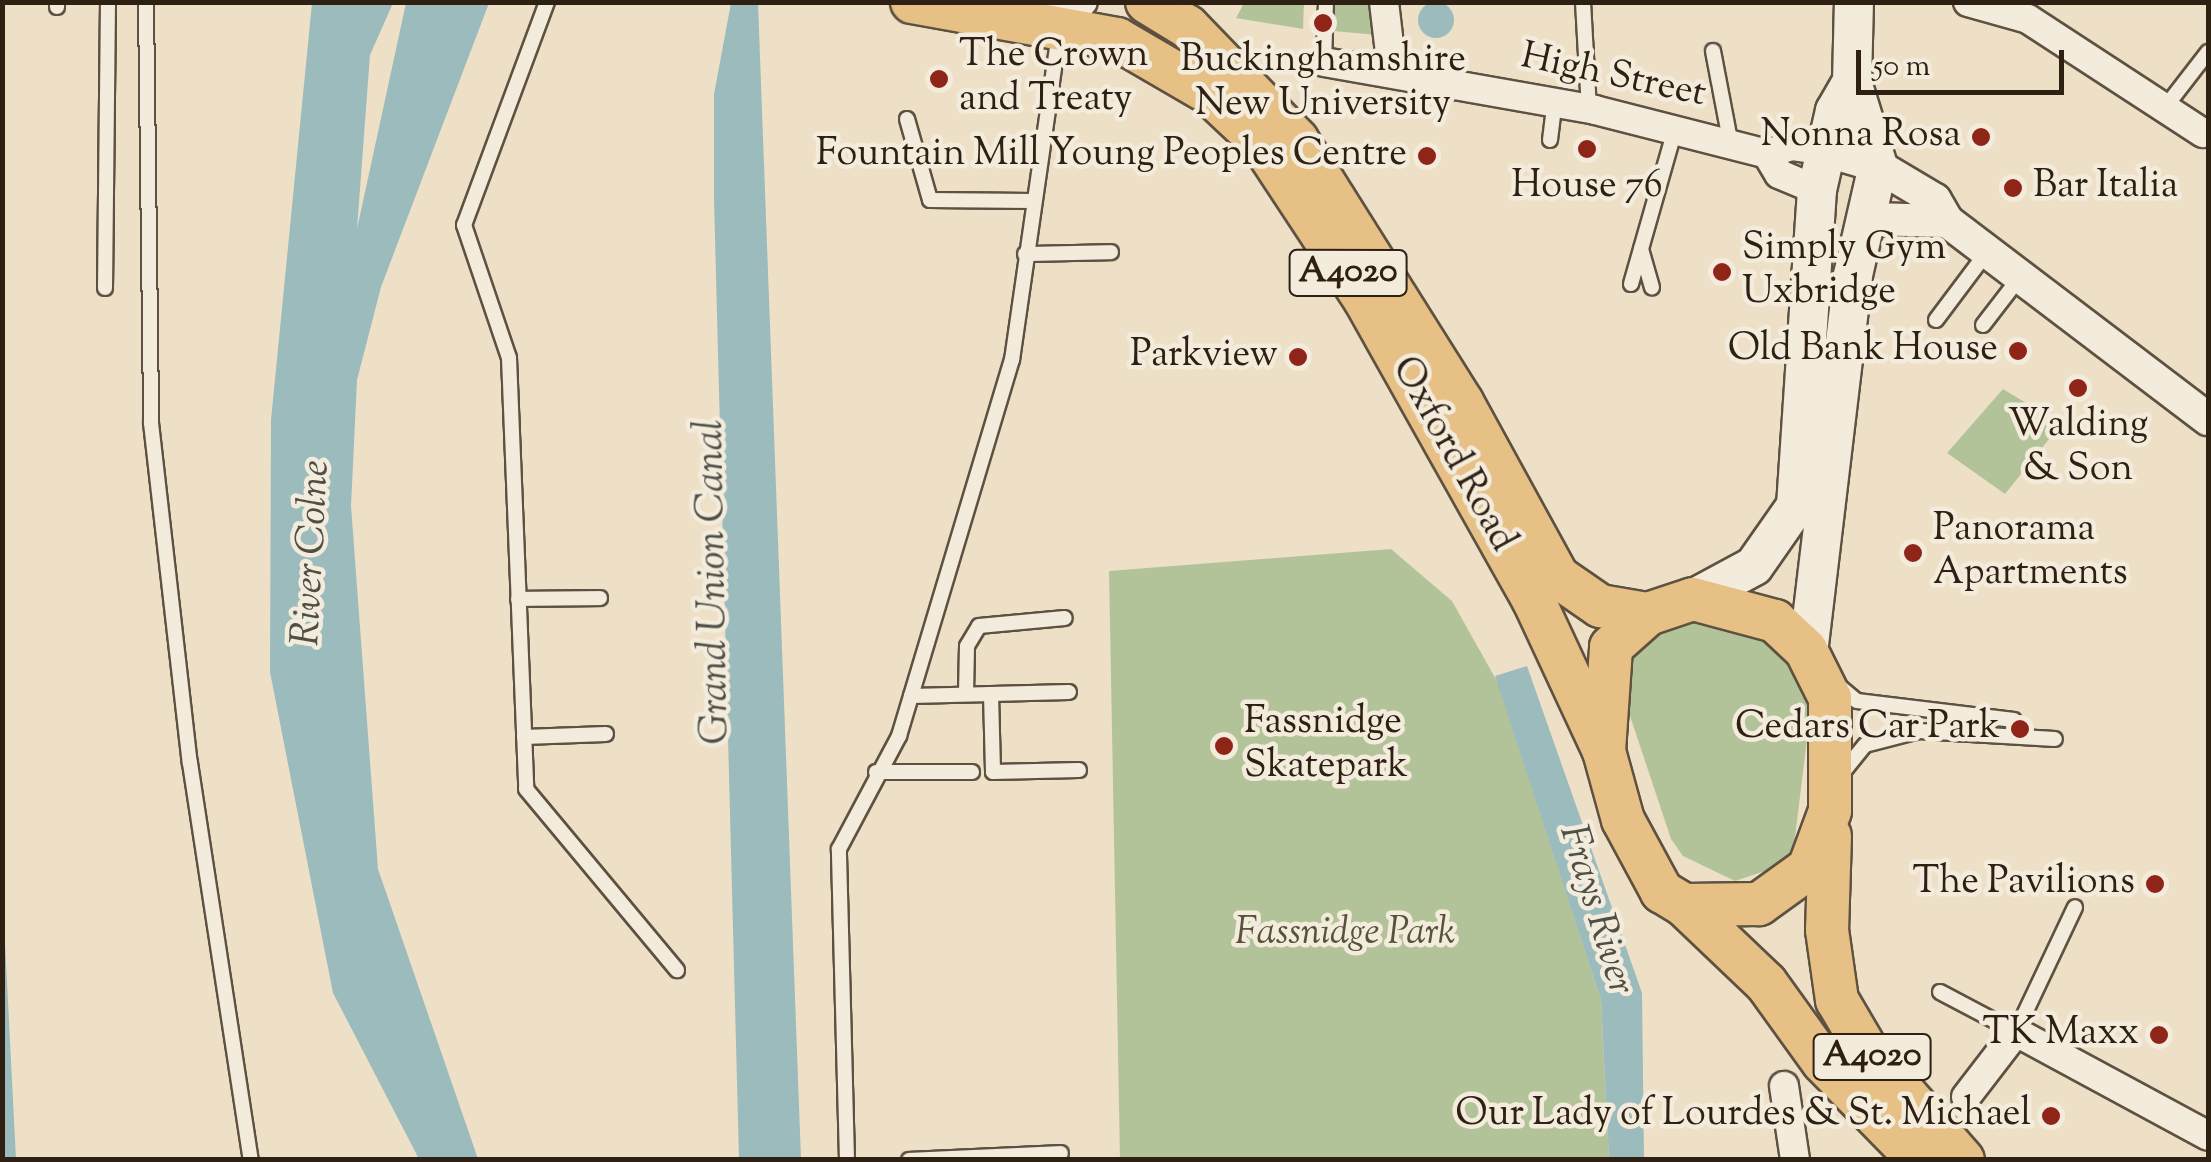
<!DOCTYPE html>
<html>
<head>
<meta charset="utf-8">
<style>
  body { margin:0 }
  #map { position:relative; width:2211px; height:1162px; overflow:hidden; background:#ede0c7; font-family:"Sorts Mill Goudy",serif }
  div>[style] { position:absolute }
  .green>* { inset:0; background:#b3c399 }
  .water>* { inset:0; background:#9bbbbd }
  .round { border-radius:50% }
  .roads { filter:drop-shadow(2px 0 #5e5141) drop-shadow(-2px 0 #5e5141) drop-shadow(0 2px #5e5141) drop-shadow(0 -2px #5e5141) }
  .service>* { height:14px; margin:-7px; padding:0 7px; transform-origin:7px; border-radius:7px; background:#f3ebdb }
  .minor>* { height:28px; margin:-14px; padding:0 14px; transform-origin:14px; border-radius:14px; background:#f3ebdb }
  .tertiary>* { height:32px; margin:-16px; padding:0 16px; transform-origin:16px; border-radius:16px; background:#f3ebdb }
  .secondary>* { height:38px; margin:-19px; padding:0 19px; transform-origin:19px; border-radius:19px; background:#f3ebdb }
  .primary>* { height:42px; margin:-21px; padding:0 21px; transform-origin:21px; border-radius:21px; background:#e6c084 }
  .dots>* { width:28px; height:28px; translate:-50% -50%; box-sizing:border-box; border:5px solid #f3ebdb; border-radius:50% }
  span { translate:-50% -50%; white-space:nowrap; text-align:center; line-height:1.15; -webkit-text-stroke:9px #f3ebdb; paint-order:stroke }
  .shield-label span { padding:2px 8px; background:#f3ebdb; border:2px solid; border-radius:8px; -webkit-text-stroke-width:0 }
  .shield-label { font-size:35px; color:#2e2114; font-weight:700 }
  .poi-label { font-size:38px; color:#2e2114 }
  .left { translate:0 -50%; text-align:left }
  .right { translate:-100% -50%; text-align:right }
  .street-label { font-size:38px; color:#2e2114 }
  .park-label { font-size:38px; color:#56523c; font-style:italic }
  .water-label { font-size:40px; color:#4f4f47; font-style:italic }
  .frame { position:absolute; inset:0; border:5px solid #2e2114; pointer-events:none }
  .scale { position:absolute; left:1856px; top:50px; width:208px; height:45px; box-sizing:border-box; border:5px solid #2e2114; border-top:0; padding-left:12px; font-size:30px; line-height:35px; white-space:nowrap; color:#2e2114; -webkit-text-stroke:8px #f3ebdb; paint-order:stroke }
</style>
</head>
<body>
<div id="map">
  <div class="green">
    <i style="clip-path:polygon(1244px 3px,1304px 3px,1303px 29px,1236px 18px)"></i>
    <i style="clip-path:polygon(1335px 3px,1374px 3px,1378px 35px,1333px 31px)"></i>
    <i style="clip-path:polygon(2003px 389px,2061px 424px,2005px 494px,1947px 453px)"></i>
    <i style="clip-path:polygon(1391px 549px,1452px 601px,1498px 683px,1601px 1000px,1609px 1159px,1120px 1159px,1109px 571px)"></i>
    <i style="clip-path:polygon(1740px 615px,1815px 674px,1792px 862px,1735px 881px,1683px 856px,1671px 839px,1626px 704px,1628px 668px,1642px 644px,1681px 617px)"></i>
  </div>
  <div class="water">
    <i class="round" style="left:1418px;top:2px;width:36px;height:36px"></i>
    <i style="clip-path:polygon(312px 3px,393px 3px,370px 55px,357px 229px,406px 3px,489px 3px,381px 287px,357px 380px,351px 506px,378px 869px,478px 1159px,419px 1159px,333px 993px,270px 672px,271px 420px)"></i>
    <i style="clip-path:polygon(731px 3px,758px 3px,801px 1159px,739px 1159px,714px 199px,714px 94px)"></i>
    <i style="clip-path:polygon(1527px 666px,1642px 993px,1644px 1159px,1609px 1159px,1601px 1000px,1495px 676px)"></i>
    <i style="clip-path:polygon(2px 903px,3px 903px,16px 1159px,3px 1159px)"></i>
  </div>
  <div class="roads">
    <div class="service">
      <i style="left:57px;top:2px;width:5px;rotate:90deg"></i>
      <i style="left:146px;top:2px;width:421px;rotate:89.3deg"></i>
      <i style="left:151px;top:423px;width:342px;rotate:83.5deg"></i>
      <i style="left:190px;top:763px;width:402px;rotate:81.3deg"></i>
      <i style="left:547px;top:2px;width:238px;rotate:110.4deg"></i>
      <i style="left:464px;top:225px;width:140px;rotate:71.3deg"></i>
      <i style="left:509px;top:358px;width:431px;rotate:87.7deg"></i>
      <i style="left:526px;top:789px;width:236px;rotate:50.2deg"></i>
      <i style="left:1583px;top:2px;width:106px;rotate:86.8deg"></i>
      <i style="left:1713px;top:51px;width:96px;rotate:79.2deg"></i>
      <i style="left:1324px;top:62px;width:60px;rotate:-88.1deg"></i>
      <i style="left:2167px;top:105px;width:67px;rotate:-52.3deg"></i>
      <i style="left:907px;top:119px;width:84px;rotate:74.1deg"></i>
      <i style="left:930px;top:200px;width:102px;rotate:0.6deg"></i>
      <i style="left:1550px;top:140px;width:38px;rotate:-83deg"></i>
      <i style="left:1641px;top:249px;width:40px;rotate:74deg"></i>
      <i style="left:1025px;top:254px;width:86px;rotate:-1.3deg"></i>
      <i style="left:1631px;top:284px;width:160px;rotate:-74.1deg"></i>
      <i style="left:105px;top:288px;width:286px;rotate:-89.4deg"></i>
      <i style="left:1936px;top:320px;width:85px;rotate:-53.1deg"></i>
      <i style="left:1983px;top:325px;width:61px;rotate:-52.4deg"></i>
      <i style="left:518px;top:599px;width:82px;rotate:-0.7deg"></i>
      <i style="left:1839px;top:686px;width:23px;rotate:40deg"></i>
      <i style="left:1857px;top:701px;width:158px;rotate:6.9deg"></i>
      <i style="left:966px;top:694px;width:48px;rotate:-88.8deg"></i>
      <i style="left:967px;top:646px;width:23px;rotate:-59deg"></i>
      <i style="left:979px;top:626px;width:86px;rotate:-5.3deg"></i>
      <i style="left:991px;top:694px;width:78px;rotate:-1.5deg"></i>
      <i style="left:911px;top:696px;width:80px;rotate:-1.4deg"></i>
      <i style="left:991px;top:694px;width:78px;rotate:88.5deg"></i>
      <i style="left:993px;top:772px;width:86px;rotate:-1.3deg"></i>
      <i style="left:524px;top:737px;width:82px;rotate:-2.1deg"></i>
      <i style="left:876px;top:772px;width:96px"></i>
      <i style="left:1839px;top:777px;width:41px;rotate:-50.9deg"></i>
      <i style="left:1865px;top:745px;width:56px;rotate:-14.5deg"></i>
      <i style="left:1919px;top:731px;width:136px;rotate:3.4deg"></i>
      <i style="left:1940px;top:992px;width:86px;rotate:27.8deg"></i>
      <i style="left:2016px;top:1032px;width:138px;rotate:-64.7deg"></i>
      <i style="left:847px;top:1160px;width:311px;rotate:-91.5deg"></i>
      <i style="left:839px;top:849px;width:128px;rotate:-62deg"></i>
      <i style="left:899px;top:736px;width:393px;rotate:-73.3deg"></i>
      <i style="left:1012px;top:360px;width:328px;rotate:-81.8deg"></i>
      <i style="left:909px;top:1160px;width:152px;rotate:-2.6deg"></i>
    </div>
    <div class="minor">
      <i style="left:1054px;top:2px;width:24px;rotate:71deg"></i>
      <i style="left:1062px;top:25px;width:31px;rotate:-48deg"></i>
      <i style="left:1384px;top:2px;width:60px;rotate:83.3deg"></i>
      <i style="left:1391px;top:62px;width:28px;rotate:30deg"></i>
      <i style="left:1968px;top:2px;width:62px;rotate:15.8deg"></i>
      <i style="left:2028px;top:19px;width:209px;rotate:33.1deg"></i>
      <i style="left:1324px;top:62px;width:275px;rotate:10deg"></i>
      <i style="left:1595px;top:110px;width:178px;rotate:14.3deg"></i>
      <i style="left:1767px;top:154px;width:25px;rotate:-18deg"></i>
      <i style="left:1791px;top:146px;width:36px;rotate:8deg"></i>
      <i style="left:1767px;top:154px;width:23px;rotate:59deg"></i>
      <i style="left:1779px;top:174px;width:41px;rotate:22.8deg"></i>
      <i style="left:1784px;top:1086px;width:75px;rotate:81.5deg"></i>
      <i style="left:1966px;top:1097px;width:82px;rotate:-52.4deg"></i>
      <i style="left:2016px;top:1032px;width:218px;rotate:28.4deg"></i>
    </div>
    <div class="tertiary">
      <i style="left:1827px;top:151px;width:53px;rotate:16.4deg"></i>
      <i style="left:1878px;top:166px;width:66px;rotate:30.8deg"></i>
      <i style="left:1935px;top:200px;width:24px;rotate:60deg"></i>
      <i style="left:1947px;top:221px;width:328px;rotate:37.2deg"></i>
      <i style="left:1868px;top:219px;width:79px;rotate:1.5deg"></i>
    </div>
    <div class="secondary">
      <i style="left:1693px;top:599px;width:69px;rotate:-28.4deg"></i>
      <i style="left:1754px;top:566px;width:73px;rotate:-55deg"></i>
      <i style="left:1796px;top:506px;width:317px;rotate:-86.2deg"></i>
      <i style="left:1817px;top:190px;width:81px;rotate:-77.2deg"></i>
      <i style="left:1835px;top:111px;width:34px;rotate:-60deg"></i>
      <i style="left:1808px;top:653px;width:381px;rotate:-83.2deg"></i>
      <i style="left:1853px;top:275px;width:112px;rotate:-77.1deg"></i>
      <i style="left:1878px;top:166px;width:88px;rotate:-107.2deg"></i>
      <i style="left:1852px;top:82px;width:80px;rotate:-88.6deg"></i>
    </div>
    <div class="primary">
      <i style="left:912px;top:2px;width:208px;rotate:10.2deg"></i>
      <i style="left:1117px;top:39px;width:105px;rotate:30.2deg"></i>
      <i style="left:1208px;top:92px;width:73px;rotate:43.3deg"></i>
      <i style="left:1261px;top:142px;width:187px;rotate:56.6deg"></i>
      <i style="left:1364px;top:298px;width:350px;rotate:60.7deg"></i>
      <i style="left:1535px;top:603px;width:163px;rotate:65deg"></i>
      <i style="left:1147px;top:2px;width:48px;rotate:31.4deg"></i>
      <i style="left:1188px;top:27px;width:157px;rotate:46deg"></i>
      <i style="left:1297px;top:140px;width:310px;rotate:57.8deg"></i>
      <i style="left:1462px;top:402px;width:200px;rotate:61.3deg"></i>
      <i style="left:1558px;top:577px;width:51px;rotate:34.6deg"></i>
      <i style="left:1600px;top:606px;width:49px;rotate:9.5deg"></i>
      <i style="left:1693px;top:599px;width:85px;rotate:15deg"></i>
      <i style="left:1775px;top:621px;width:42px;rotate:43.1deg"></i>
      <i style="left:1806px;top:650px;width:54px;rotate:63.4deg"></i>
      <i style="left:1830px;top:698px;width:113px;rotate:90deg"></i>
      <i style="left:1830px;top:811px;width:61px;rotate:110.2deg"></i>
      <i style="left:1809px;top:868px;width:62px;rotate:144.2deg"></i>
      <i style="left:1759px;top:904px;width:75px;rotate:179.2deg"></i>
      <i style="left:1684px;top:905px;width:26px;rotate:-149deg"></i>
      <i style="left:1662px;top:892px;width:82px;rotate:-118.4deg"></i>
      <i style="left:1623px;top:820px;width:72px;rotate:-105.4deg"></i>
      <i style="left:1604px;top:751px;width:104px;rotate:-86.1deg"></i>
      <i style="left:1611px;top:647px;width:50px;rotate:-41.7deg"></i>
      <i style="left:1648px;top:614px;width:47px;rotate:-18.4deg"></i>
      <i style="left:1830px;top:836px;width:94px;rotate:91.8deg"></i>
      <i style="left:1827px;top:930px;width:71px;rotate:81.9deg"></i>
      <i style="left:1837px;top:1000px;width:59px;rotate:59.5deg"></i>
      <i style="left:1867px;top:1051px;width:145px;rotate:48.6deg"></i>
      <i style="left:1684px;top:905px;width:113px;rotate:43.6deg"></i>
      <i style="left:1766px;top:983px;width:97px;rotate:54.2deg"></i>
      <i style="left:1823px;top:1062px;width:137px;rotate:45.6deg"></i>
    </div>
  </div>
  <div class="dots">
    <i style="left:1323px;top:23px;background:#8f2418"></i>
    <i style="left:939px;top:79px;background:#8f2418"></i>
    <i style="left:1981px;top:137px;background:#8f2418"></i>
    <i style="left:1587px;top:149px;background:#8f2418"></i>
    <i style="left:1427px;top:156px;background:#8f2418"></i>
    <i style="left:2013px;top:188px;background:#8f2418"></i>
    <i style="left:1722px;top:272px;background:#8f2418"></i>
    <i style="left:2018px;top:351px;background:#8f2418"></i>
    <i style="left:1298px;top:357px;background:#8f2418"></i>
    <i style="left:2078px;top:388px;background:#8f2418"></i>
    <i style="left:1913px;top:553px;background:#8f2418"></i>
    <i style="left:2020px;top:729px;background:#8f2418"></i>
    <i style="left:1224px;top:746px;background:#8f2418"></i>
    <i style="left:2155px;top:884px;background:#8f2418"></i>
    <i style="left:2159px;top:1035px;background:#8f2418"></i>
    <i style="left:2051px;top:1116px;background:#8f2418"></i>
  </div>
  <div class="shield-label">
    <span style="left:1348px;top:273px">A4020</span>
    <span style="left:1872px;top:1057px">A4020</span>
  </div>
  <div class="poi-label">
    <span class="left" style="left:959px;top:79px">The Crown<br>and Treaty</span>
    <span style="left:1323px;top:84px">Buckinghamshire<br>New University</span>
    <span class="right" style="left:1961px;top:137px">Nonna Rosa</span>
    <span class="right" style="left:1407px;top:156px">Fountain Mill Young Peoples Centre</span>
    <span style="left:1587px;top:188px">House 76</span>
    <span class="left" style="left:2033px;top:188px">Bar Italia</span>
    <span class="left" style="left:1742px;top:272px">Simply Gym<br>Uxbridge</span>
    <span class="right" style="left:1998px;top:351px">Old Bank House</span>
    <span class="right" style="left:1278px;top:357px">Parkview</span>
    <span style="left:2078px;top:449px">Walding<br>&amp; Son</span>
    <span class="left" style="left:1933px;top:553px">Panorama<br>Apartments</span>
    <span class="left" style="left:1244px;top:746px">Fassnidge<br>Skatepark</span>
    <span class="right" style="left:2000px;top:729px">Cedars Car Park</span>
    <span class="right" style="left:2135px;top:884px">The Pavilions</span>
    <span class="right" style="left:2139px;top:1035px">TK Maxx</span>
    <span class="right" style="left:2031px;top:1116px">Our Lady of Lourdes &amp; St. Michael</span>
  </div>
  <div class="street-label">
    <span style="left:1613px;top:77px;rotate:12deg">High Street</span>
    <span style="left:1452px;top:455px;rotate:61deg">Oxford Road</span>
  </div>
  <div class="park-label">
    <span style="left:1345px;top:935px">Fassnidge Park</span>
  </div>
  <div class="water-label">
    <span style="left:313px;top:553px;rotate:-87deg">River Colne</span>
    <span style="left:715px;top:582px;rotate:-91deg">Grand Union Canal</span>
    <span style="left:1595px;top:910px;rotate:73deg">Frays River</span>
  </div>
  <div class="frame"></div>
  <div class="scale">50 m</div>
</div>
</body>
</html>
